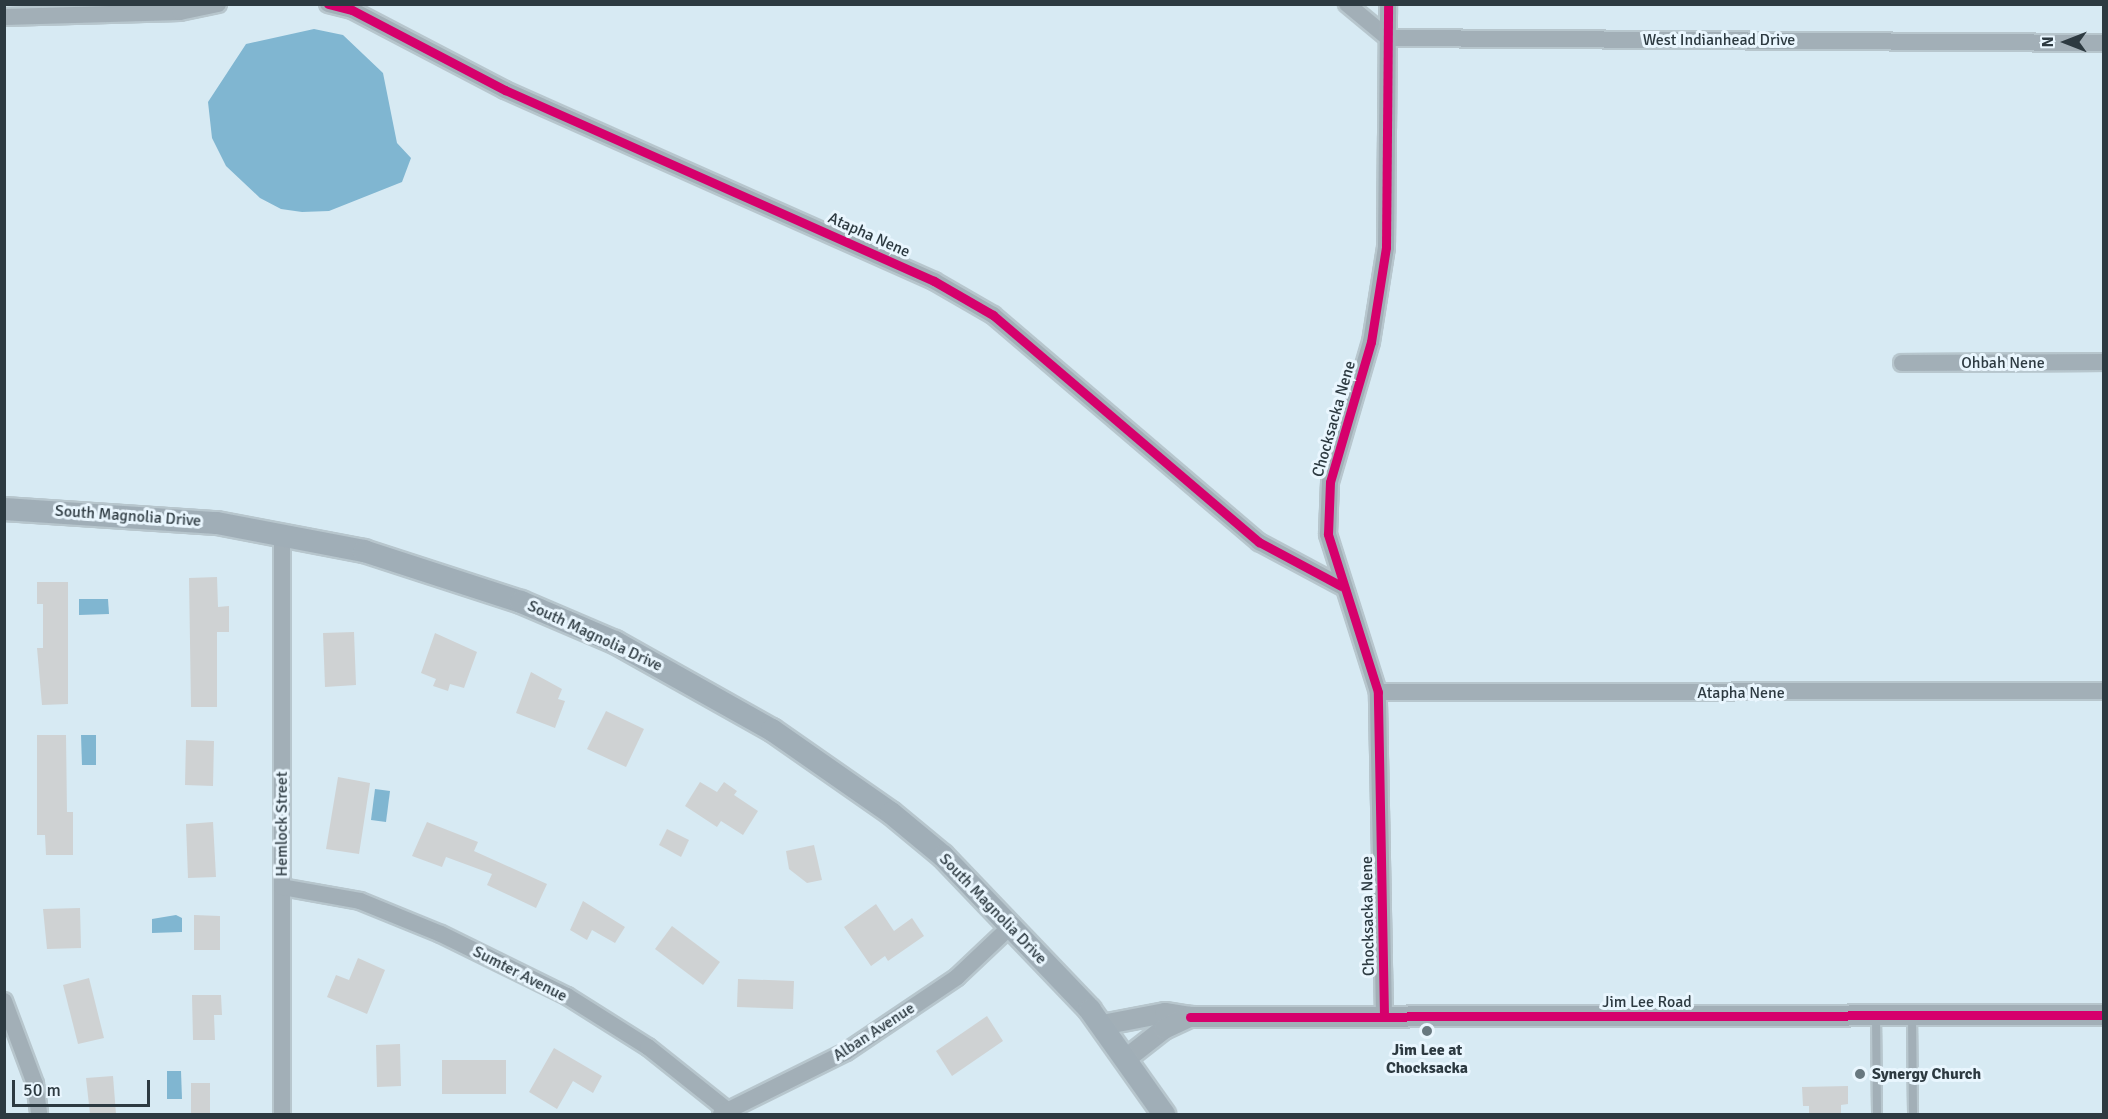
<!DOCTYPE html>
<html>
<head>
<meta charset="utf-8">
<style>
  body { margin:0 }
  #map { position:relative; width:2108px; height:1119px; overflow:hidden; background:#d7eaf3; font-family:Signika,sans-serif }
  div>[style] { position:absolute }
  .water>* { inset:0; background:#80b6d1 }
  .building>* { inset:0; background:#cfd2d3 }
  .roads { filter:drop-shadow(2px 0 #b7c6cd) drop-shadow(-2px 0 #b7c6cd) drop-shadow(0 2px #b7c6cd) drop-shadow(0 -2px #b7c6cd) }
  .service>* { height:8px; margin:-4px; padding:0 4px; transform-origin:4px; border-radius:4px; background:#a2afb7 }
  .minor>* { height:16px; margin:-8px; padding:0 8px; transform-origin:8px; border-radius:8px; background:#a2afb7 }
  .tertiary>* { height:20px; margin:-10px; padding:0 10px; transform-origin:10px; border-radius:10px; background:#a2afb7 }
  .secondary>* { height:22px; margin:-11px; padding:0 11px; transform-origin:11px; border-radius:11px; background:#a0aeb7 }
  .cycleway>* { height:9px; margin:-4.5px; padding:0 4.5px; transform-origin:4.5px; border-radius:4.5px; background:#d6006c }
  .dots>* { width:16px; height:16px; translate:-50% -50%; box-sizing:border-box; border:3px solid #e9f6fe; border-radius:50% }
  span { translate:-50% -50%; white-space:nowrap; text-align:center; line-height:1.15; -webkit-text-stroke:6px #e9f6fe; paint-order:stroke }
  .street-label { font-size:16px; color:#2d3a41 }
  .poi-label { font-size:16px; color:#2d3a41; font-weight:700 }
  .left { translate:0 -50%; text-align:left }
  .frame { position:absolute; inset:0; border:6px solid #2d3a41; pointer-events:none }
  .north { position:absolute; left:2036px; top:12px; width:60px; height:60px; -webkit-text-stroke:4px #e9f6fe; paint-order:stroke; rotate:270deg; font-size:16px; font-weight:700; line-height:24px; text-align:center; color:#2d3a41 }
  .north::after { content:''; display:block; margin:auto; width:21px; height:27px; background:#2d3a41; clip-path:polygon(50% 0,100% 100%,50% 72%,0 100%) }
  .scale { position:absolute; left:12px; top:1080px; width:138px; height:27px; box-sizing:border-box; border:3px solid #2d3a41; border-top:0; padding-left:8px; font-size:18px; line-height:21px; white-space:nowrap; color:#2d3a41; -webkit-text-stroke:4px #e9f6fe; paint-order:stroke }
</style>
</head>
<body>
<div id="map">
  <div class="water">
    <i style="clip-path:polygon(314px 29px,343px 35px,383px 73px,397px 143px,411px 158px,402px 182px,329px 211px,302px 212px,281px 209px,260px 198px,226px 166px,212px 138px,208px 102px,246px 44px)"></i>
    <i style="clip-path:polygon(79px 599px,108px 599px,109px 614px,79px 615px)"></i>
    <i style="clip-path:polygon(81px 735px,96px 735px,96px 765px,82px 765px)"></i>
    <i style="clip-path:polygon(375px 789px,390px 791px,386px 822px,371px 820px)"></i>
    <i style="clip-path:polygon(176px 915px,182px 918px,182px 932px,152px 933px,152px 919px)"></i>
    <i style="clip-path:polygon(167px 1071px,181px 1071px,182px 1099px,167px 1099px)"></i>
  </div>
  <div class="building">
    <i style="clip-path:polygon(217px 577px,218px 607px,229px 606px,229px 632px,217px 632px,217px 707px,191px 707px,189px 578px)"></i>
    <i style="clip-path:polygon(37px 582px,68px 582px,68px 704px,42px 705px,37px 648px,43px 648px,43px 604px,37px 604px)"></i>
    <i style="clip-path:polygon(354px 632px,356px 685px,325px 687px,323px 633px)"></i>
    <i style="clip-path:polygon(435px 633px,477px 652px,464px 688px,450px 684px,448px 691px,433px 686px,436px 679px,421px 673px)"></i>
    <i style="clip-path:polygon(531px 672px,562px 689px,558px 699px,565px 701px,555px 728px,516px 713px)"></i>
    <i style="clip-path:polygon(606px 711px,644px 729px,626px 767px,587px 749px)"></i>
    <i style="clip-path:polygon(37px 735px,66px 735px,67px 812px,73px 812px,73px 855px,46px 855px,45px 835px,37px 835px)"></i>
    <i style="clip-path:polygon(186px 740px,214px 741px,213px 786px,185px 785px)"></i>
    <i style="clip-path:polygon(338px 777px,370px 783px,359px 854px,326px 849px)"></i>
    <i style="clip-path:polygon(700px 782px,717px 792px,724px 782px,737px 791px,734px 795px,758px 811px,743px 835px,721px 821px,717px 827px,685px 806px)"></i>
    <i style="clip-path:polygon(213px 822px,216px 877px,188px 878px,186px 824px)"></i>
    <i style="clip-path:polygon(427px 822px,478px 842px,474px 851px,547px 884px,536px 908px,487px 885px,492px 874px,446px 857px,442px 867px,412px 856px)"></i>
    <i style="clip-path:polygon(667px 829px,689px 840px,681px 857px,659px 845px)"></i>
    <i style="clip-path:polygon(814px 845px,822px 880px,807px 883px,789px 869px,786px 851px)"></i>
    <i style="clip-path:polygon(583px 901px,625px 927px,615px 943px,592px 930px,587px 940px,570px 930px)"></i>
    <i style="clip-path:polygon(876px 904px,894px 931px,912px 918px,924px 936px,888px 961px,885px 956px,871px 966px,844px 927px)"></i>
    <i style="clip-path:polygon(80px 908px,81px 948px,47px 949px,43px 909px)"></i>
    <i style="clip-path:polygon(194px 915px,220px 916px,220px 950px,194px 950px)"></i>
    <i style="clip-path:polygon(672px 926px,720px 962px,703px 985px,655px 949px)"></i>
    <i style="clip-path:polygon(358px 958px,385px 970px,367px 1014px,327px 997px,336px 975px,349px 980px)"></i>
    <i style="clip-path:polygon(89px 978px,104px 1038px,78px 1044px,63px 985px)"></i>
    <i style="clip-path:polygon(738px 979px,794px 981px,793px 1009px,737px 1007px)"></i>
    <i style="clip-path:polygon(192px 995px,221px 995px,222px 1015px,214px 1015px,215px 1040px,193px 1040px)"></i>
    <i style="clip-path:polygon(987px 1016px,1003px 1041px,952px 1076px,936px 1051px)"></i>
    <i style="clip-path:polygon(400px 1044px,401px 1086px,377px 1087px,376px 1045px)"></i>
    <i style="clip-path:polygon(554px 1048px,602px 1076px,593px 1093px,573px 1081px,557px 1109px,529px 1092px)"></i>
    <i style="clip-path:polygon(442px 1060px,506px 1060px,506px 1094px,442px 1094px)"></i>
    <i style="clip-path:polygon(113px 1076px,116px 1114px,90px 1114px,86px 1078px)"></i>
    <i style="clip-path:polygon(191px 1083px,210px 1083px,210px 1114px,191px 1114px)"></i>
    <i style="clip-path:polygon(1848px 1086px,1848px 1104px,1841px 1105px,1841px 1114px,1809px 1114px,1809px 1106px,1803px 1106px,1802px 1087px)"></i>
  </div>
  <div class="roads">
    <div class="service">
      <i style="left:1876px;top:1016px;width:98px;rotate:89.4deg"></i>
      <i style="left:1912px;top:1016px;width:98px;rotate:89.4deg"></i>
    </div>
    <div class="minor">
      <i style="left:328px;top:4px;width:25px;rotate:14deg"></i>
      <i style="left:352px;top:10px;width:173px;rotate:27.6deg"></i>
      <i style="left:505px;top:90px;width:470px;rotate:24deg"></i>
      <i style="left:934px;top:281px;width:68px;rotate:30deg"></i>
      <i style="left:993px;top:315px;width:350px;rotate:40.5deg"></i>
      <i style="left:1259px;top:542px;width:93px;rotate:28.2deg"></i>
      <i style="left:1347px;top:4px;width:53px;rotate:39.7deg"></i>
      <i style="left:1388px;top:38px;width:716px;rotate:0.4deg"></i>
      <i style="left:4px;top:17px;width:176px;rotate:-1.6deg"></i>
      <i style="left:180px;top:12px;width:39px;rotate:-12deg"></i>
      <i style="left:1902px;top:363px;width:202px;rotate:-0.3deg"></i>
      <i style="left:282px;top:533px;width:581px;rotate:90deg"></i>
      <i style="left:1378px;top:692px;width:726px;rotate:-0.08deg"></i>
      <i style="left:282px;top:887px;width:79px;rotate:10.2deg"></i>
      <i style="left:360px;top:901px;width:87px;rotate:22.2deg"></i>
      <i style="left:441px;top:934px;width:140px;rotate:26.2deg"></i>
      <i style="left:567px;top:996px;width:96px;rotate:32.2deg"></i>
      <i style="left:648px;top:1047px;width:107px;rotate:38.6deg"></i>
      <i style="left:4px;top:1001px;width:89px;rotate:69.5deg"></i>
      <i style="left:35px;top:1084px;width:30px;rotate:82deg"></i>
      <i style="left:1384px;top:1015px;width:323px;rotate:-91.1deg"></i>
      <i style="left:1378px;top:692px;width:166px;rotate:-107.6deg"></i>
      <i style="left:1328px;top:534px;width:52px;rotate:-87.8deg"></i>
      <i style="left:1330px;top:482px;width:146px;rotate:-73.7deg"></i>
      <i style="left:1371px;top:342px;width:96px;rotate:-81deg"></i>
      <i style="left:1386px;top:247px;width:243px;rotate:-89.5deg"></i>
      <i style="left:721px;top:1114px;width:140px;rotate:-26.4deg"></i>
      <i style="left:846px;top:1052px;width:134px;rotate:-34deg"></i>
      <i style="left:957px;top:977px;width:76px;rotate:-43.4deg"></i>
    </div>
    <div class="tertiary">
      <i style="left:1102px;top:1025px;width:64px;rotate:-10.8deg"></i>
      <i style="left:1165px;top:1013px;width:25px;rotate:9deg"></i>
      <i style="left:1190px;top:1017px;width:914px;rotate:-0.13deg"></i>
      <i style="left:1127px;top:1058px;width:47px;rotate:-38.1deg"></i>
      <i style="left:1164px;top:1029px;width:29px;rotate:-25deg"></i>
    </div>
    <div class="secondary">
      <i style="left:4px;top:509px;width:213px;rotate:3.8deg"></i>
      <i style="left:217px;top:523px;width:150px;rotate:10.8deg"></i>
      <i style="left:364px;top:551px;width:165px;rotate:18deg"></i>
      <i style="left:521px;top:602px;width:102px;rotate:23.1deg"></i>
      <i style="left:615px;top:642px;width:180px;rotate:29.3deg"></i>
      <i style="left:772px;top:730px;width:145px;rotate:34.9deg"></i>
      <i style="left:891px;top:813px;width:67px;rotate:39.6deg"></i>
      <i style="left:943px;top:856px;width:213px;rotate:46.3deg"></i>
      <i style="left:1090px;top:1010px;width:128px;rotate:54.6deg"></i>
    </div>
  </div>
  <div class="cycleway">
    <i style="left:328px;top:4px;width:25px;rotate:14deg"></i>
    <i style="left:352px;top:10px;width:173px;rotate:27.6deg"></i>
    <i style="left:505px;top:90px;width:470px;rotate:24deg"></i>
    <i style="left:934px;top:281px;width:68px;rotate:30deg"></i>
    <i style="left:993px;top:315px;width:350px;rotate:40.5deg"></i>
    <i style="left:1259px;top:542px;width:93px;rotate:28.2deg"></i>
    <i style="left:1384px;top:1015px;width:323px;rotate:-91.1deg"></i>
    <i style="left:1378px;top:692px;width:166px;rotate:-107.6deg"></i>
    <i style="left:1328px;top:534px;width:52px;rotate:-87.8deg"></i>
    <i style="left:1330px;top:482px;width:146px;rotate:-73.7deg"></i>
    <i style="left:1371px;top:342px;width:96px;rotate:-81deg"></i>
    <i style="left:1386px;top:247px;width:243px;rotate:-89.5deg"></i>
    <i style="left:1190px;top:1017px;width:914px;rotate:-0.13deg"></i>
  </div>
  <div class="dots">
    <i style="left:1427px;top:1031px;background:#68787f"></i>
    <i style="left:1860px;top:1074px;background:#68787f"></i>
  </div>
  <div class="street-label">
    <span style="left:1719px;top:40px">West Indianhead Drive</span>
    <span style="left:869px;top:235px;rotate:24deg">Atapha Nene</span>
    <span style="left:2003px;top:363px">Ohbah Nene</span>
    <span style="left:1334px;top:419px;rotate:-74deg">Chocksacka Nene</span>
    <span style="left:128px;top:516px;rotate:4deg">South Magnolia Drive</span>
    <span style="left:595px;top:636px;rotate:25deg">South Magnolia Drive</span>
    <span style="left:1741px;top:693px">Atapha Nene</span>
    <span style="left:282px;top:824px;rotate:-90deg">Hemlock Street</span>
    <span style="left:993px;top:909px;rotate:46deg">South Magnolia Drive</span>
    <span style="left:1368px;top:916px;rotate:-91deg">Chocksacka Nene</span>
    <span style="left:520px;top:974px;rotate:27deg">Sumter Avenue</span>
    <span style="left:1647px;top:1002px">Jim Lee Road</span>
    <span style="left:874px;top:1032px;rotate:-33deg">Alban Avenue</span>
  </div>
  <div class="poi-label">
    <span style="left:1427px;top:1059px">Jim Lee at<br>Chocksacka</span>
    <span class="left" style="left:1872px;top:1074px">Synergy Church</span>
  </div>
  <div class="frame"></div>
  <div class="north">N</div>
  <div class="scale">50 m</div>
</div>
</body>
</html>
